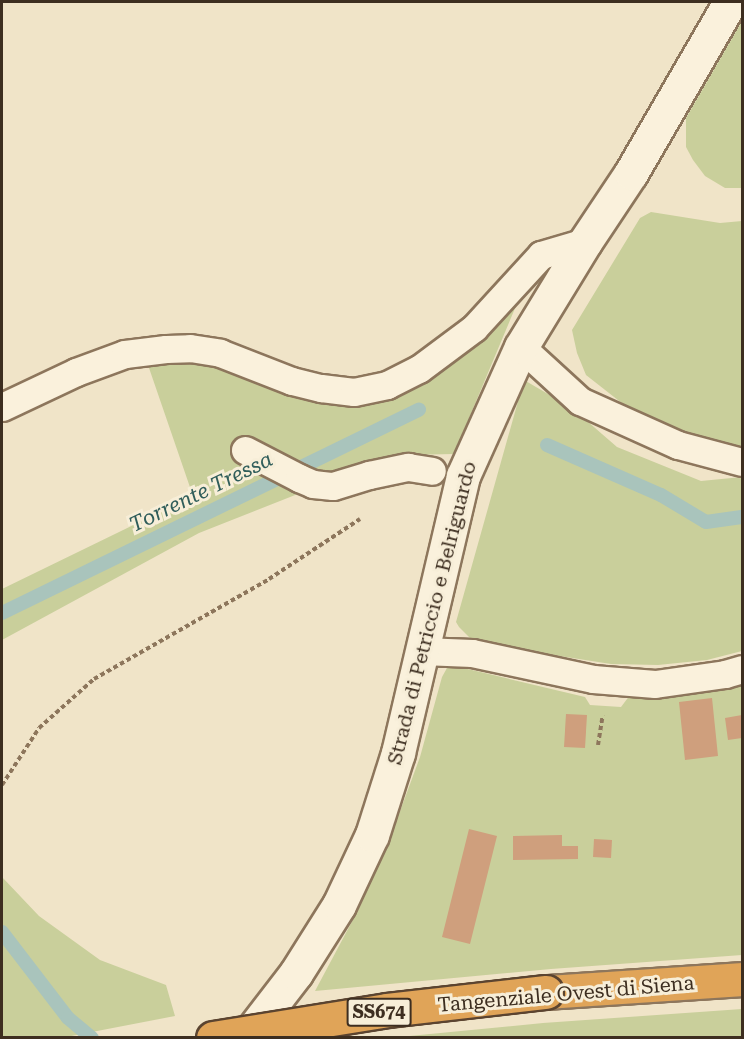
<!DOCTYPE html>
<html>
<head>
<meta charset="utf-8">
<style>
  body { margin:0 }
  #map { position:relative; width:744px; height:1039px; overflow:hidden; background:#f0e4c8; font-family:"Roboto Serif",serif }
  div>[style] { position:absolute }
  .green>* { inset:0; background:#c9cf9b }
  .stream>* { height:14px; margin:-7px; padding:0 7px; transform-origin:7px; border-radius:7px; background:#a9c4bc }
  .building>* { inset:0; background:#cf9f7d }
  .path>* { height:4px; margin-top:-2px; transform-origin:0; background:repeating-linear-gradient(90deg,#8d765c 0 4.5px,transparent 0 7.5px) }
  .roads { filter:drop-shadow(2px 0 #8d765c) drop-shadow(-2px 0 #8d765c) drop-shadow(0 2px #8d765c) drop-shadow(0 -2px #8d765c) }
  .lane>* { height:27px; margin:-13.5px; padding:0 13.5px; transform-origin:13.5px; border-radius:13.5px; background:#faf1dc }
  .secondary>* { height:33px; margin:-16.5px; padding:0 16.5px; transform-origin:16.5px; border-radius:16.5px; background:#faf1dc }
  .highway>* { height:33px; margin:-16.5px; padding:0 16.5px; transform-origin:16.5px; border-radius:16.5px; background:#e0a458 }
  .bridges { filter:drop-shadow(2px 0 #5b4430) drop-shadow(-2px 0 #5b4430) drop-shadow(0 2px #5b4430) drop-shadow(0 -2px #5b4430) }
  .highway-bridge>* { height:33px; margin:-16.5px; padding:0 16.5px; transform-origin:16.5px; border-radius:16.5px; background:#e0a458 }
  span { translate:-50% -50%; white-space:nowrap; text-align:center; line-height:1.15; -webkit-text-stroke:6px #f7eed8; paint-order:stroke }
  .shield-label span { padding:2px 4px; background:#f7eed8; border:2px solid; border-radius:4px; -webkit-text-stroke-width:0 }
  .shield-label { font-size:18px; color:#3d2e20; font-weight:700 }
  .street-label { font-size:20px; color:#3d2e20 }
  .water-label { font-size:21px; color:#2f5d5a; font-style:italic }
  .frame { position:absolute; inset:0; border:3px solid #3d2e20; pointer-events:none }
</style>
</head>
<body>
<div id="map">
  <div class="green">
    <i style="clip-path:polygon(742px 21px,742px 188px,725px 188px,705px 176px,693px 160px,686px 147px,686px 118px)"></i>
    <i style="clip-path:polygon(651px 212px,720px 223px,742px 221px,742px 450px,708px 445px,637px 415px,586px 375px,577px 353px,572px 330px,640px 218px)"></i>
    <i style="clip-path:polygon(531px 270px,454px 454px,407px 455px,361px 469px,199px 533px,2px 640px,2px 589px,193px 496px,148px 365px,192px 362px,240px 372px,298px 393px,363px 405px,390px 399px,423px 383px,471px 344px)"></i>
    <i style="clip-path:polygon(524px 380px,572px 408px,617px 447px,701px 481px,742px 477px,742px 651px,707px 660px,658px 665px,611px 664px,475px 643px,459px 627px,456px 622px)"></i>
    <i style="clip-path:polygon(455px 666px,585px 697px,590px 705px,621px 707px,630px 695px,742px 681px,742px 955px,551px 969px,315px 991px,356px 914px,389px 841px,420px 757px,442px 677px,447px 668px)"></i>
    <i style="clip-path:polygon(2px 877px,39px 916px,100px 960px,166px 985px,175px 1016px,66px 1037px,2px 1037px)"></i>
    <i style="clip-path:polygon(742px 1009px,742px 1037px,399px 1037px,543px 1023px)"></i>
  </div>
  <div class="stream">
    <i style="left:547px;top:445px;width:124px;rotate:23.7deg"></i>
    <i style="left:661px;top:495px;width:52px;rotate:31deg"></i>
    <i style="left:706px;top:522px;width:36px;rotate:-8deg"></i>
    <i style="left:2px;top:613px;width:464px;rotate:-26deg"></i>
    <i style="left:2px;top:932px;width:108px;rotate:52.5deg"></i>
    <i style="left:68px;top:1018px;width:31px;rotate:40deg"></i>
  </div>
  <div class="building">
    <i style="clip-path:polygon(712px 698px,718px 756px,685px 760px,679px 702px)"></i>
    <i style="clip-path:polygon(566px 714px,587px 715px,585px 748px,564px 747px)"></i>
    <i style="clip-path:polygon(742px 715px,742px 738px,728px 740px,725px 718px)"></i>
    <i style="clip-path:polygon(469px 829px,497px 836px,470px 944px,442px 937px)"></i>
    <i style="clip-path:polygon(562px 835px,562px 846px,578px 846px,578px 859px,513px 860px,513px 836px)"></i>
    <i style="clip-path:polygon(594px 839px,612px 840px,611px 858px,593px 857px)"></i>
  </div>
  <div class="path">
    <i style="left:598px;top:745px;width:30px;rotate:-81deg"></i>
    <i style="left:2px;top:785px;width:68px;rotate:-57deg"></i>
    <i style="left:39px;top:728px;width:74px;rotate:-41.7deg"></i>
    <i style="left:94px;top:679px;width:202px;rotate:-29.7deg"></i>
    <i style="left:269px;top:579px;width:109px;rotate:-33.4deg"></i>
  </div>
  <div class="roads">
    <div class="lane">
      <i style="left:521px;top:347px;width:80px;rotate:42.5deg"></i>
      <i style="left:580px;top:401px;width:107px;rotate:24.2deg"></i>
      <i style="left:678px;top:445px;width:66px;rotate:14.9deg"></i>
      <i style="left:2px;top:407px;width:82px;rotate:-25.3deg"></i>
      <i style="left:76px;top:372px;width:52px;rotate:-20.2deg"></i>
      <i style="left:125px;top:354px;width:41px;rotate:-7deg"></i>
      <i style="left:166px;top:349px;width:24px;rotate:-2deg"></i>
      <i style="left:190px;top:348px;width:30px;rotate:9deg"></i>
      <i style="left:220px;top:353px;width:77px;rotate:21.3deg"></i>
      <i style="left:292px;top:381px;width:30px;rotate:14deg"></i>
      <i style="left:321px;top:388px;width:33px;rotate:7deg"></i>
      <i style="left:354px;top:392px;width:34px;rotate:-12deg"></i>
      <i style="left:387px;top:385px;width:36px;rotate:-27deg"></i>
      <i style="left:419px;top:369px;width:69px;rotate:-36.7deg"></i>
      <i style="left:474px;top:328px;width:99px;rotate:-47.5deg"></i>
      <i style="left:541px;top:255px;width:46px;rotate:-16.5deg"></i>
      <i style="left:245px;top:450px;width:61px;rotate:27.4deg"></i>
      <i style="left:299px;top:478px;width:15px;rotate:23deg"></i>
      <i style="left:313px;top:484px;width:20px;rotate:6deg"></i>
      <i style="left:333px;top:486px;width:38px;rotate:-17deg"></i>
      <i style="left:369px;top:475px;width:40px;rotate:-12deg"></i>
      <i style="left:408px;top:467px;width:24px;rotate:9deg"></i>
      <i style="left:422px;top:651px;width:50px;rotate:2.3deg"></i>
      <i style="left:472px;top:653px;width:124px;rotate:12.1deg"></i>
      <i style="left:593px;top:679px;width:62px;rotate:4.6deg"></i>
      <i style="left:655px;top:684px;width:71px;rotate:-8.1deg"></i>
      <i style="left:725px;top:674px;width:18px;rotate:-16deg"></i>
    </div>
    <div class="secondary">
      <i style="left:246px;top:1038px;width:82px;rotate:-52.4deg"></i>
      <i style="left:296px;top:973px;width:80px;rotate:-57.7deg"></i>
      <i style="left:339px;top:905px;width:77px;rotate:-64.8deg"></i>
      <i style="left:372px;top:835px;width:86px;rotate:-72.4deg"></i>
      <i style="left:398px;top:753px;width:285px;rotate:-76.8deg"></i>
      <i style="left:463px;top:476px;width:141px;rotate:-65.8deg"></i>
      <i style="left:521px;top:347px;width:123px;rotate:-58.6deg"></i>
      <i style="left:585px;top:242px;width:83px;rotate:-56.3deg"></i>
      <i style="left:631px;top:173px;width:198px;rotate:-59.9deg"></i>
    </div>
    <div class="highway">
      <i style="left:546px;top:992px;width:196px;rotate:-3.8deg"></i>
    </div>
  </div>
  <div class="bridges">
    <div class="highway-bridge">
      <i style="left:213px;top:1038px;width:176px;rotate:-9.1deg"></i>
      <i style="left:387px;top:1010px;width:160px;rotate:-6.5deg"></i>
    </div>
  </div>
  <div class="shield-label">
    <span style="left:379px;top:1012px">SS674</span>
  </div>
  <div class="street-label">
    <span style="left:432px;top:613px;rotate:-76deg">Strada di Petriccio e Belriguardo</span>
    <span style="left:566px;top:994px;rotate:-5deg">Tangenziale Ovest di Siena</span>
  </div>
  <div class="water-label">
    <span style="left:201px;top:492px;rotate:-26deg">Torrente Tressa</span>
  </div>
  <div class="frame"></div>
</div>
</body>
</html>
